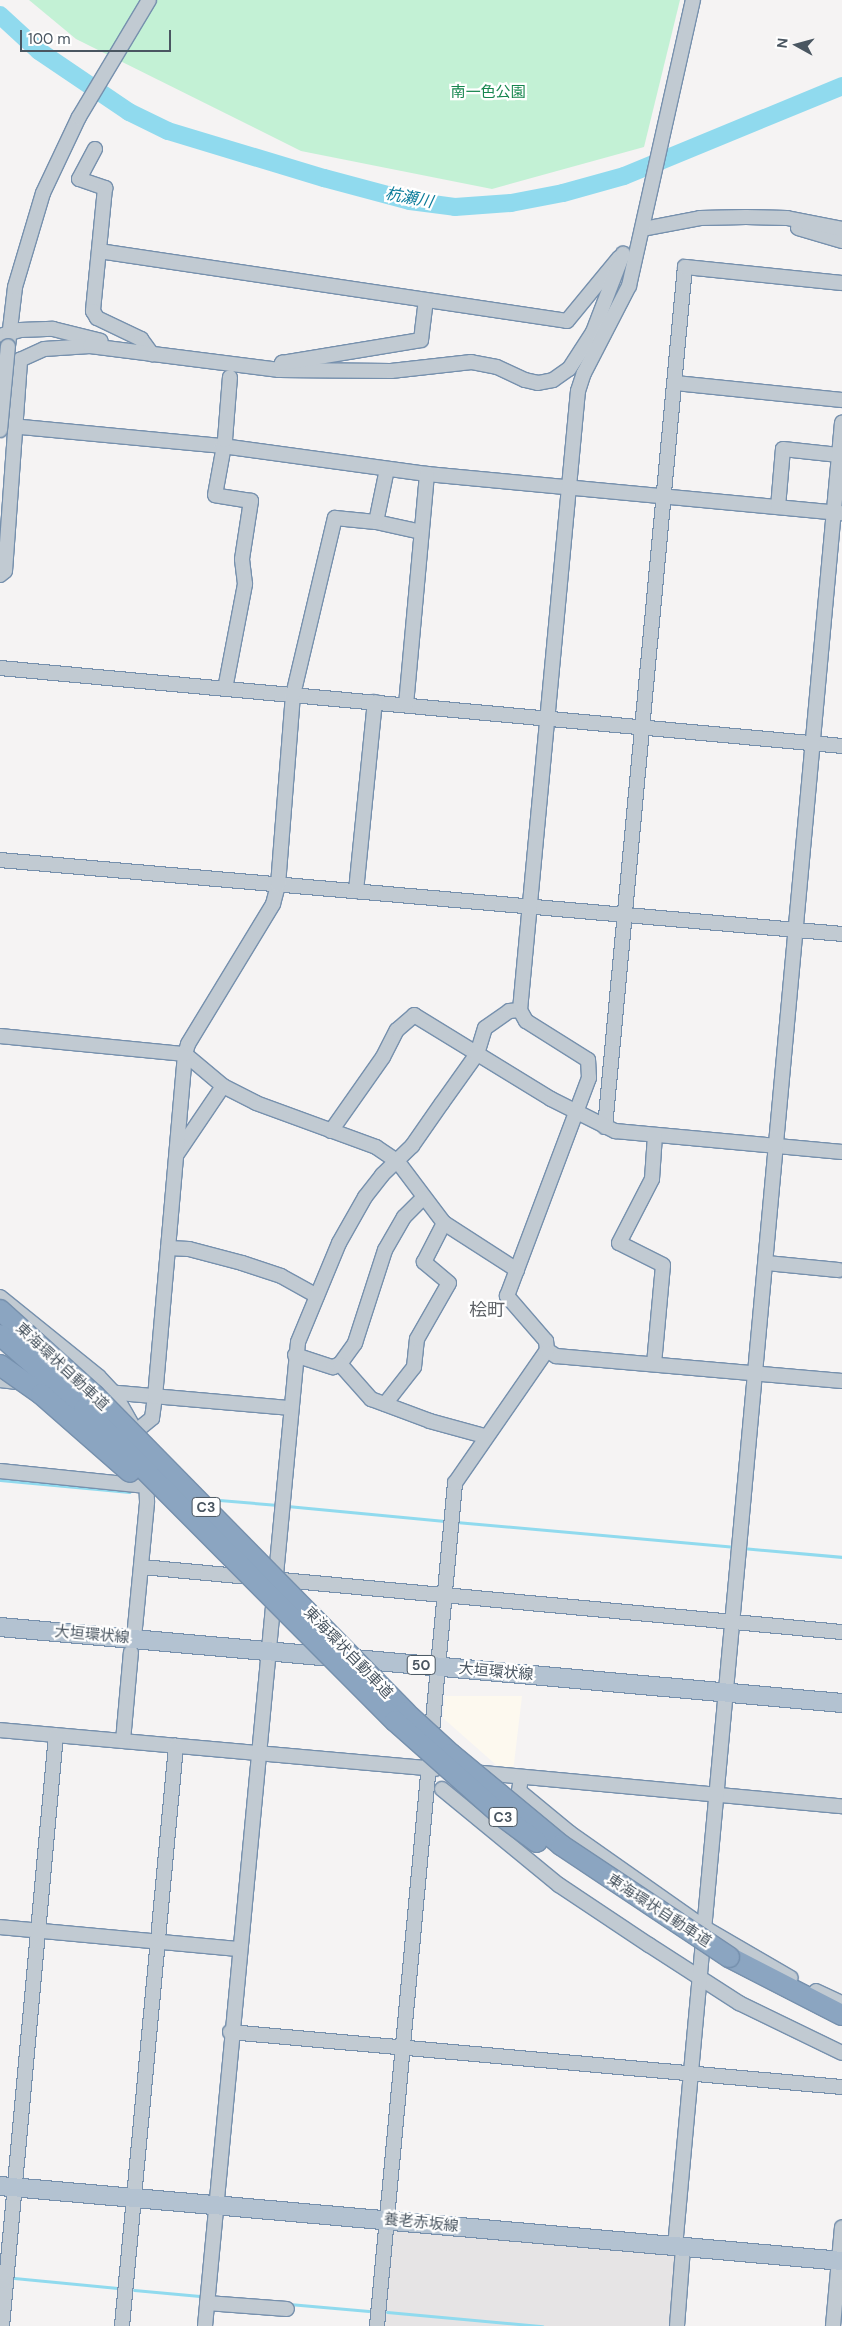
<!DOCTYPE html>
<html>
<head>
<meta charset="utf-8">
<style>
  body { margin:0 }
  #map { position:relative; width:842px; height:2326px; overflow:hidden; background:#f5f3f3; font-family:"DM Sans","Noto Sans JP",sans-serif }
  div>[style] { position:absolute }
  .commercial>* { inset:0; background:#fdf9ef }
  .education>* { inset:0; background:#e6e4e5 }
  .green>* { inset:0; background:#c3f1d5 }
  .stream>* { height:3px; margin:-1.5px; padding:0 1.5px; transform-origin:1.5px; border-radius:1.5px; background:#90daee }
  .river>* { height:18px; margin:-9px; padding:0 9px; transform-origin:9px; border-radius:9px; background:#90daee }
  .roads { filter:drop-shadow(1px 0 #7690ad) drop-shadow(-1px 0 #7690ad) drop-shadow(0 1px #7690ad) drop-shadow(0 -1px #7690ad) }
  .minor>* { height:14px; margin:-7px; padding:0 7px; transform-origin:7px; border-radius:7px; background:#c1cad2 }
  .major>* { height:18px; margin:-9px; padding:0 9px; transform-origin:9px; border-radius:9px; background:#b3c2d1 }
  .highway>* { height:20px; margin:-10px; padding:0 10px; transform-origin:10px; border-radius:10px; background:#8ba5c1 }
  .bridges { filter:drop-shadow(1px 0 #7690ad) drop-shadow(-1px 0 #7690ad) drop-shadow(0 1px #7690ad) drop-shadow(0 -1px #7690ad) }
  .minor-bridge>* { height:14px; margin:-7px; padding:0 7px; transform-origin:7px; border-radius:7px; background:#c1cad2 }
  .highway-bridge>* { height:20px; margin:-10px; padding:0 10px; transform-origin:10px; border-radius:10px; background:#8ba5c1 }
  span { translate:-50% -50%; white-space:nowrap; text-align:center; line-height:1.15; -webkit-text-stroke:4.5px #fff; paint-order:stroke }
  .shield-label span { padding:1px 4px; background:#fff; border:1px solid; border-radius:4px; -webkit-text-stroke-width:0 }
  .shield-label { font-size:14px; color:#4a5661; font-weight:700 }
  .park-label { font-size:15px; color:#17864f }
  .street-label { font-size:15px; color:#4a5661 }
  .water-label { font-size:16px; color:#0c7c9b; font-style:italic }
  .quarter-label { font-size:18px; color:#5f6368 }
  .north { position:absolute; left:772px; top:20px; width:50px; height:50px; -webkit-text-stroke:4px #fff; paint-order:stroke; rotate:277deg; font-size:14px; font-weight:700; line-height:20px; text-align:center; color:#4a5661 }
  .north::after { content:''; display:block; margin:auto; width:18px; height:22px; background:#4a5661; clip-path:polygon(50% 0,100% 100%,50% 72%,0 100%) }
  .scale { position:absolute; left:20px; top:30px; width:151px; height:22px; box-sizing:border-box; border:2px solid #4a5661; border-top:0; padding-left:6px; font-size:15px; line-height:18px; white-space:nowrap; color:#4a5661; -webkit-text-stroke:4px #fff; paint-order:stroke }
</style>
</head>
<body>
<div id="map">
  <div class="commercial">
    <i style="clip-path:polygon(445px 1696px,522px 1696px,513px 1772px,503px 1771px,443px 1718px)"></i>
  </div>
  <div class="education">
    <i style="clip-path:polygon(393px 2228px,678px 2254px,673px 2326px,385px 2326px)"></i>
  </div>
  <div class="green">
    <i style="clip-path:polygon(29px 0,680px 0,644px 147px,492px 189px,301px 151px,76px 39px)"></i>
  </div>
  <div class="stream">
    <i style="left:0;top:1480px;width:130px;rotate:5.3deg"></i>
    <i style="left:207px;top:1499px;width:71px;rotate:4.8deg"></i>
    <i style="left:287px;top:1506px;width:161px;rotate:5.4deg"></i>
    <i style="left:456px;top:1522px;width:281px;rotate:5.1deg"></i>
    <i style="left:742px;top:1548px;width:100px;rotate:5.1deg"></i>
    <i style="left:14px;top:2278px;width:104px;rotate:5.5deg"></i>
    <i style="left:134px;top:2290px;width:66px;rotate:5.2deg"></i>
    <i style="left:289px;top:2304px;width:80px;rotate:5deg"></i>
    <i style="left:387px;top:2312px;width:156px;rotate:5.2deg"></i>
  </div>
  <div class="river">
    <i style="left:0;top:15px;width:53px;rotate:42.7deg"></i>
    <i style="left:39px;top:51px;width:109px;rotate:34.1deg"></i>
    <i style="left:129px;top:112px;width:43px;rotate:26deg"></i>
    <i style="left:168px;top:131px;width:163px;rotate:16.8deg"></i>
    <i style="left:324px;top:178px;width:89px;rotate:15deg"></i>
    <i style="left:410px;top:201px;width:45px;rotate:7.6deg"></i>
    <i style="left:455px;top:207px;width:56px;rotate:-4.1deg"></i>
    <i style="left:511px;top:203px;width:53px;rotate:-10.9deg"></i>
    <i style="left:563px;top:193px;width:63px;rotate:-15.6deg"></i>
    <i style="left:624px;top:176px;width:236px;rotate:-22.4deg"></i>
  </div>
  <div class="roads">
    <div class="minor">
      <i style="left:95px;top:149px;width:34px;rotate:118deg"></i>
      <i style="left:79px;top:179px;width:28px;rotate:19deg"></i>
      <i style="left:105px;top:188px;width:124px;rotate:95.6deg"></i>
      <i style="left:93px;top:311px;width:8px;rotate:60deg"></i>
      <i style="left:97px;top:318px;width:49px;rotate:25.5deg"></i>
      <i style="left:141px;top:339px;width:19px;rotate:54deg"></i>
      <i style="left:798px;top:228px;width:46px;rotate:16.5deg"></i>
      <i style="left:643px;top:229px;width:58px;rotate:-10.9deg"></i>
      <i style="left:700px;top:218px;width:46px;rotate:-1.2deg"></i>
      <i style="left:746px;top:217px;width:41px;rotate:1.4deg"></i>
      <i style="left:787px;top:218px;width:56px;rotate:11.3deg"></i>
      <i style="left:99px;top:251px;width:473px;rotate:8.5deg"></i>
      <i style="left:567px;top:321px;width:82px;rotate:-50.5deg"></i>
      <i style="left:3px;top:335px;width:18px;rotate:-16deg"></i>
      <i style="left:20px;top:330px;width:33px;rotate:-2deg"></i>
      <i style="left:53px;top:329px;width:49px;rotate:14deg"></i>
      <i style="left:8px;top:346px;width:59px;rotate:-83.2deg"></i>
      <i style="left:15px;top:287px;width:98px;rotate:-73.4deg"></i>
      <i style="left:43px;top:193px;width:84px;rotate:-64.7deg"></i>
      <i style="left:79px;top:117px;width:136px;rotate:-59.1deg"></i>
      <i style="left:0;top:369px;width:48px;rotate:-24.4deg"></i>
      <i style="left:44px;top:349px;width:46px;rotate:-3.7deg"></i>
      <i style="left:90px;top:346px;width:191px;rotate:7.2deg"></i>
      <i style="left:279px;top:370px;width:112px;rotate:0.5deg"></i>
      <i style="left:391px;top:371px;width:81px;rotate:-6.4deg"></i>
      <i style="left:471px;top:362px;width:26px;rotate:11deg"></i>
      <i style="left:497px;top:367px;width:31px;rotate:25deg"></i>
      <i style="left:525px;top:380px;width:13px;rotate:13deg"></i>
      <i style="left:538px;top:383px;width:15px;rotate:-11deg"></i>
      <i style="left:553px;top:380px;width:19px;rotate:-35deg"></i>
      <i style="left:569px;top:369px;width:44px;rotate:-57deg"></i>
      <i style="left:593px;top:332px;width:84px;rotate:-69deg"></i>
      <i style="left:279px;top:370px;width:8px;rotate:-67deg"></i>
      <i style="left:282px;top:363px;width:141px;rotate:-9.4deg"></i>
      <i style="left:421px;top:340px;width:39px;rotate:-83deg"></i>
      <i style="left:675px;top:383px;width:168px;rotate:5.8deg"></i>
      <i style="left:0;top:425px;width:223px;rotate:5.4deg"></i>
      <i style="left:222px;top:446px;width:207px;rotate:7.8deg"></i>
      <i style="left:427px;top:474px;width:417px;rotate:5.4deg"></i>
      <i style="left:387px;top:469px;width:54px;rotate:101.7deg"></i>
      <i style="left:376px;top:522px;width:46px;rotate:12.5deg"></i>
      <i style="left:778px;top:507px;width:58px;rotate:-85.1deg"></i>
      <i style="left:783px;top:449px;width:56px;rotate:6.1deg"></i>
      <i style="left:0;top:575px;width:6px;rotate:-39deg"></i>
      <i style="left:5px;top:571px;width:212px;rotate:-85.9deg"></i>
      <i style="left:0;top:668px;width:846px;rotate:5.29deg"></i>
      <i style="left:225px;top:689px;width:107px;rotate:-79.2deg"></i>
      <i style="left:245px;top:584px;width:25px;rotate:-97deg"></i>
      <i style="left:242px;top:559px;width:59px;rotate:-81.2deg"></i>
      <i style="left:251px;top:501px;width:36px;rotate:-171deg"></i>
      <i style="left:215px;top:495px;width:56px;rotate:-79.7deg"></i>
      <i style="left:225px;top:440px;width:63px;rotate:-85.5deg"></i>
      <i style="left:406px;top:705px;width:232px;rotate:-84.8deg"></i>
      <i style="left:0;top:860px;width:845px;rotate:5.02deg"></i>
      <i style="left:356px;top:891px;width:190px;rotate:-84.3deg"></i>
      <i style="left:0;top:1036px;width:186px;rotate:5.6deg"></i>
      <i style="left:185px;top:1054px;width:50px;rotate:40.1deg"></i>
      <i style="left:223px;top:1086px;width:37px;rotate:27deg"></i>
      <i style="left:256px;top:1103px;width:128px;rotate:20.1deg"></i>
      <i style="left:376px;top:1147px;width:27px;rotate:34deg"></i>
      <i style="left:398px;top:1162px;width:76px;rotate:53deg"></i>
      <i style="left:444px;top:1223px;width:87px;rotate:32.8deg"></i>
      <i style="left:605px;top:1127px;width:864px;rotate:-84.69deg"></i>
      <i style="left:685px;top:267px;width:158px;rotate:5.8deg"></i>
      <i style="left:331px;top:1131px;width:90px;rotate:-54.9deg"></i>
      <i style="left:383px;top:1057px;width:30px;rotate:-63deg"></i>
      <i style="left:397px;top:1030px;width:23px;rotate:-41deg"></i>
      <i style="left:414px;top:1015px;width:161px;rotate:31.5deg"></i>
      <i style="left:551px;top:1099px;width:72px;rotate:26.6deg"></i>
      <i style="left:615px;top:1131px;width:228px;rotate:5.3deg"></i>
      <i style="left:177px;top:1154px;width:82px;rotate:-55.9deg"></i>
      <i style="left:168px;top:1248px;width:21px;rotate:3deg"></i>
      <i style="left:189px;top:1249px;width:55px;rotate:14.8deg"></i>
      <i style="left:242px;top:1263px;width:41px;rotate:18.4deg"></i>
      <i style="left:281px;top:1276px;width:41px;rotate:29.1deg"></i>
      <i style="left:766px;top:1263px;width:73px;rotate:5.5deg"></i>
      <i style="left:0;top:1297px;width:127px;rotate:38.9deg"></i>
      <i style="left:99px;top:1377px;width:22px;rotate:47deg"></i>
      <i style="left:114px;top:1393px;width:43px;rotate:60.4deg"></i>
      <i style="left:547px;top:1350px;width:11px;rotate:34deg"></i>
      <i style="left:556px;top:1356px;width:287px;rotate:5deg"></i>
      <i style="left:295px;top:1355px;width:40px;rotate:18deg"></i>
      <i style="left:333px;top:1367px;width:8px;rotate:-23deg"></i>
      <i style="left:340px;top:1364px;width:26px;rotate:-54deg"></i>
      <i style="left:355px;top:1343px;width:98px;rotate:-72.1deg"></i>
      <i style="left:385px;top:1250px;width:38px;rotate:-60deg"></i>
      <i style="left:404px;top:1217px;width:27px;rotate:-45deg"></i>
      <i style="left:340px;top:1364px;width:47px;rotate:48.5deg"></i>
      <i style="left:371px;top:1399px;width:63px;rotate:20.4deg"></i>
      <i style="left:430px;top:1421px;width:57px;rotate:15.3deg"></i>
      <i style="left:654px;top:1364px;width:99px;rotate:-84.8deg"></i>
      <i style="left:663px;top:1265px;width:49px;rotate:-153.4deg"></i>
      <i style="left:619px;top:1243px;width:72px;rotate:-62.7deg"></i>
      <i style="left:652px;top:1179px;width:44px;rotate:-86.1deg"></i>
      <i style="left:0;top:1380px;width:24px;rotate:7deg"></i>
      <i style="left:107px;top:1392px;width:185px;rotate:5deg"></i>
      <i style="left:385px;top:1404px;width:47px;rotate:-51.9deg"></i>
      <i style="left:414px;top:1367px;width:28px;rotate:-84deg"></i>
      <i style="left:417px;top:1339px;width:64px;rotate:-60.3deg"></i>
      <i style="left:449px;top:1283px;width:33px;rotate:-140deg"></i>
      <i style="left:424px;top:1262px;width:44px;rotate:-62.9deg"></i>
      <i style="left:135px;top:1432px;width:22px;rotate:-39deg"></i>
      <i style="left:152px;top:1418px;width:21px;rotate:-82deg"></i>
      <i style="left:155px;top:1397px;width:344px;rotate:-85deg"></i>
      <i style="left:185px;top:1054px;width:10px;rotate:-73deg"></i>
      <i style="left:188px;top:1044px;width:164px;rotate:-58.7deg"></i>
      <i style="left:273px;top:904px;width:20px;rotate:-75deg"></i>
      <i style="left:278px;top:885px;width:191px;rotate:-85.5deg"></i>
      <i style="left:293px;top:695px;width:182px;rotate:-76.7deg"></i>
      <i style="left:335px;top:518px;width:41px;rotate:5.6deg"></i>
      <i style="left:0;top:1471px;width:147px;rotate:5.9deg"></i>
      <i style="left:142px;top:1567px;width:703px;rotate:5.31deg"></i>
      <i style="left:134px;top:1638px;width:137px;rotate:-84.5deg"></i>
      <i style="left:147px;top:1502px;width:35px;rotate:-92deg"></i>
      <i style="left:0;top:1730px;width:437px;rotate:5.1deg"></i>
      <i style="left:123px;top:1741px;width:89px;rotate:-84.9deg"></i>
      <i style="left:472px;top:1772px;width:372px;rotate:5.3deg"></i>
      <i style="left:521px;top:1777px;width:14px;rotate:98deg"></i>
      <i style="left:519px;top:1791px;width:66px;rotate:39.5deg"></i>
      <i style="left:570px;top:1833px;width:165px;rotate:35.1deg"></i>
      <i style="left:705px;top:1928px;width:99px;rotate:30.2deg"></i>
      <i style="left:442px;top:1789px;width:151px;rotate:39.4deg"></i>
      <i style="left:559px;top:1885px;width:108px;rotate:33.7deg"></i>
      <i style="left:649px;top:1945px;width:107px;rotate:32.8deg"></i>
      <i style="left:739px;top:2003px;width:114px;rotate:25.9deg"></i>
      <i style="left:0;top:1927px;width:240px;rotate:5.3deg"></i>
      <i style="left:816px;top:1991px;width:29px;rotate:25deg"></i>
      <i style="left:230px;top:2032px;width:614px;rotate:5.14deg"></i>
      <i style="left:675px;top:2247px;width:1832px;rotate:-84.77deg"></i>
      <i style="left:207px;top:2303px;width:80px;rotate:4.3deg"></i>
      <i style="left:2px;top:2326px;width:593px;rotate:-84.78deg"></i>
      <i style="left:122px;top:2326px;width:583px;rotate:-84.68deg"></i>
      <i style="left:205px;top:2326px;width:988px;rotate:-84.6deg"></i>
      <i style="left:298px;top:1342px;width:107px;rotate:-67.5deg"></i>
      <i style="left:339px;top:1243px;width:53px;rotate:-60.5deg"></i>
      <i style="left:365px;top:1197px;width:28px;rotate:-52deg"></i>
      <i style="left:382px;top:1175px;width:42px;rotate:-44deg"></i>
      <i style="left:412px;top:1146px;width:52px;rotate:-55.1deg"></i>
      <i style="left:442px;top:1103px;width:60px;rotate:-54.5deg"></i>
      <i style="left:477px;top:1054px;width:27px;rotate:-73deg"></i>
      <i style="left:485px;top:1028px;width:29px;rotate:-35deg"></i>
      <i style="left:509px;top:1011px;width:11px;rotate:-5deg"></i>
      <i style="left:377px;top:2326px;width:847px;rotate:-84.71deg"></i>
      <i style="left:455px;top:1483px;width:162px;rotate:-55.3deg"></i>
      <i style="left:547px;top:1350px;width:9px;rotate:-96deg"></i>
      <i style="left:546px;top:1341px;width:60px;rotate:-130.9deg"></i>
      <i style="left:507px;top:1296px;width:233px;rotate:-69.4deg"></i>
      <i style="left:589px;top:1078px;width:18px;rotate:-93deg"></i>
      <i style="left:588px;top:1060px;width:73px;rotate:-147.8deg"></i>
      <i style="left:526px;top:1021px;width:13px;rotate:-119deg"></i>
      <i style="left:520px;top:1010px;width:622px;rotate:-84.65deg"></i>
      <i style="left:578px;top:391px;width:19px;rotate:-72deg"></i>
      <i style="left:584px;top:373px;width:98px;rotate:-62.7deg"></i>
      <i style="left:629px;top:286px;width:293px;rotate:-77.4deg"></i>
      <i style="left:677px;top:2326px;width:78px;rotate:-85.6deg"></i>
      <i style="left:833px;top:2326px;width:99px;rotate:-84.8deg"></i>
    </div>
    <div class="major">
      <i style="left:0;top:1627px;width:845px;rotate:5.16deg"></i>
      <i style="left:0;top:2186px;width:845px;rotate:5.09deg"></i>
    </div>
    <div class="highway">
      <i style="left:729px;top:1957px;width:127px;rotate:27.2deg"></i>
    </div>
  </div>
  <div class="bridges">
    <div class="minor-bridge">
      <i style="left:0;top:430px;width:84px;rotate:-84.6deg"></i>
    </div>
    <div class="highway-bridge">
      <i style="left:0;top:1310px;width:127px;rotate:42.1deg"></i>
      <i style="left:94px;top:1395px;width:444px;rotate:45.5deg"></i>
      <i style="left:405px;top:1712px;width:62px;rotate:42.4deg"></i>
      <i style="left:451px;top:1754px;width:143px;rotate:39.6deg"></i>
      <i style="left:561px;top:1845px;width:202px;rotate:33.7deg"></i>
      <i style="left:0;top:1335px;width:112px;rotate:41.4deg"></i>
      <i style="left:84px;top:1409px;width:441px;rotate:45.1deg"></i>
      <i style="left:395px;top:1721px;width:144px;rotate:41.6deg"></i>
      <i style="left:503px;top:1817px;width:42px;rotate:36.3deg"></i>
      <i style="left:0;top:1365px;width:50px;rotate:35.3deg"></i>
      <i style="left:41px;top:1394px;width:118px;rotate:41.2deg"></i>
    </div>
  </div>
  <div class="shield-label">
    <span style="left:206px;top:1507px">C3</span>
    <span style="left:421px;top:1665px">50</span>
    <span style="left:503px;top:1817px">C3</span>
  </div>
  <div class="park-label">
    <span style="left:488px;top:93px">南一色公園</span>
  </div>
  <div class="street-label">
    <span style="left:62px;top:1367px;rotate:43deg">東海環状自動車道</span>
    <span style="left:92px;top:1635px;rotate:5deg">大垣環状線</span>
    <span style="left:348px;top:1653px;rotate:46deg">東海環状自動車道</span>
    <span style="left:496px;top:1672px;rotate:5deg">大垣環状線</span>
    <span style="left:659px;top:1911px;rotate:33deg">東海環状自動車道</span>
    <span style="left:421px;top:2223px;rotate:6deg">養老赤坂線</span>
  </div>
  <div class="water-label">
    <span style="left:409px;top:198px;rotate:11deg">杭瀬川</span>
  </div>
  <div class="quarter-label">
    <span style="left:487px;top:1310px">桧町</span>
  </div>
  <div class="north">N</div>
  <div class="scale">100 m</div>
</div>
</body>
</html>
